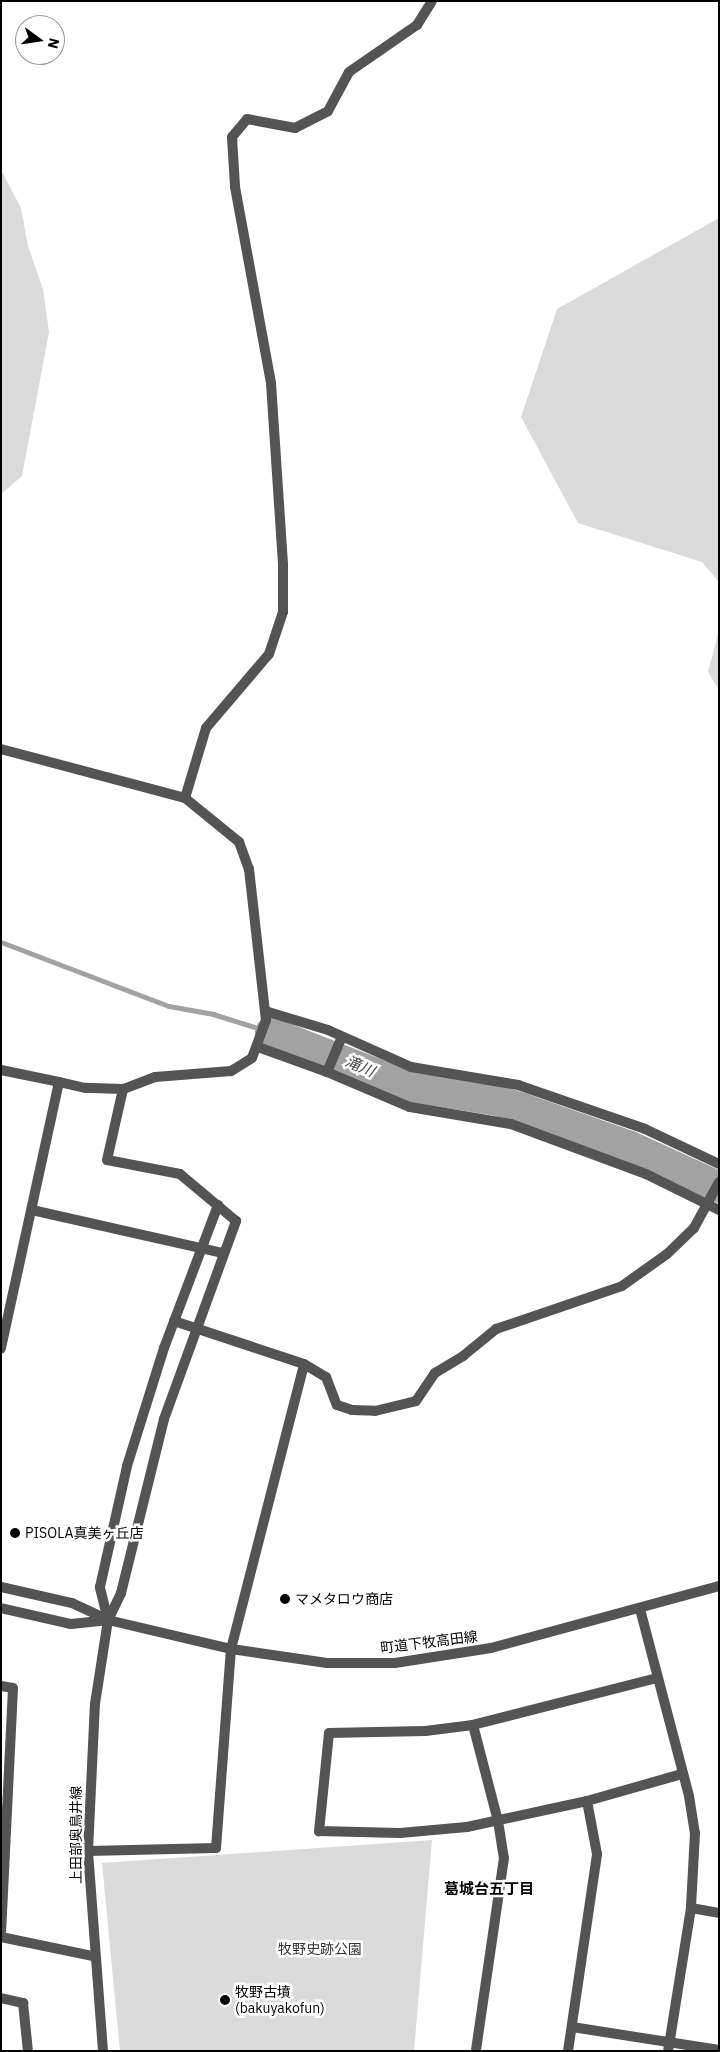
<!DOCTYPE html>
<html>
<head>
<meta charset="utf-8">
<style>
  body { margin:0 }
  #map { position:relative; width:720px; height:2052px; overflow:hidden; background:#fff; font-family:"IBM Plex Sans","Noto Sans JP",sans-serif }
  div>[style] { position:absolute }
  .green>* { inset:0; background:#dbdbdb }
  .stream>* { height:5px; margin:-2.5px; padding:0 2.5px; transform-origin:2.5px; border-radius:2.5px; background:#a2a2a2 }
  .river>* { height:31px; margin:-15.5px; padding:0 15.5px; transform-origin:15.5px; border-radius:15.5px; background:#a2a2a2 }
  .minor>* { height:10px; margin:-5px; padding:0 5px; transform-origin:5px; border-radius:5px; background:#545454 }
  .tertiary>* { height:10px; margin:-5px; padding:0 5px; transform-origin:5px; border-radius:5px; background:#545454 }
  .dots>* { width:14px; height:14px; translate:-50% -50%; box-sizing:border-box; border:2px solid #fff; border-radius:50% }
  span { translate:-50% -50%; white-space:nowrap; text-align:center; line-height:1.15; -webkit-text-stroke:5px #fff; paint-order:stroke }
  .poi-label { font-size:14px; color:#000 }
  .left { translate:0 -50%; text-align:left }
  .street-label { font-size:14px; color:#000 }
  .park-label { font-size:14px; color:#323232 }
  .water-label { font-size:15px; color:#434343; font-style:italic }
  .neighbourhood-label { font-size:15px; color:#000; font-weight:700 }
  .frame { position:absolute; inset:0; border:2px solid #000; pointer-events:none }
  .north { position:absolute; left:15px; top:15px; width:50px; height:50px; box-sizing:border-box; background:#fff; border:1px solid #999; border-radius:50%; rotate:104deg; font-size:14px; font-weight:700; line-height:20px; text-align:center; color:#000 }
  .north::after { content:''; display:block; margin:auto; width:18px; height:22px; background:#000; clip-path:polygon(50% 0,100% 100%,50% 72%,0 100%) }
</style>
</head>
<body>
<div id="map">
  <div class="green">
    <i style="clip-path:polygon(1px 170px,21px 208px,28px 246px,43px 289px,49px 332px,22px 476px,1px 494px)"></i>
    <i style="clip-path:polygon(719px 218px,719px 582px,702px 562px,578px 523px,521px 417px,557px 309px)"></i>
    <i style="clip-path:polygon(719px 630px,719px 690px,708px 672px)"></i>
    <i style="clip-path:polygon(432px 1840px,414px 2051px,120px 2051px,102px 1863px)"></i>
  </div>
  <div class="stream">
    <i style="left:1px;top:942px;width:180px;rotate:20.9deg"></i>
    <i style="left:169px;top:1006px;width:45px;rotate:10.3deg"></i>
    <i style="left:213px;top:1014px;width:60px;rotate:17.5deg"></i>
  </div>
  <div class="river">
    <i style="left:270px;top:1032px;width:148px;rotate:21.4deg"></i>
    <i style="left:408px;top:1086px;width:90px;rotate:8.9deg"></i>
    <i style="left:497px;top:1100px;width:26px;rotate:18deg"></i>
    <i style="left:522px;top:1108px;width:114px;rotate:19.4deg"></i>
    <i style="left:630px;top:1146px;width:98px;rotate:24.7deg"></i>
  </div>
  <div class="minor">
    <i style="left:1px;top:749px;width:190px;rotate:14.9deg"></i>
    <i style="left:185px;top:798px;width:70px;rotate:39.2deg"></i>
    <i style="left:239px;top:842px;width:29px;rotate:70deg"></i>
    <i style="left:249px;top:869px;width:152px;rotate:83.6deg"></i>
    <i style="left:266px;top:1020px;width:40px;rotate:110.2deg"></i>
    <i style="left:252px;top:1058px;width:25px;rotate:148deg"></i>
    <i style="left:231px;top:1071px;width:76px;rotate:175.5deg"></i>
    <i style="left:155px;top:1077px;width:34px;rotate:159deg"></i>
    <i style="left:123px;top:1089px;width:38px;rotate:-178deg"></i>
    <i style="left:85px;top:1088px;width:27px;rotate:-167deg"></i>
    <i style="left:185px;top:798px;width:73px;rotate:-73.3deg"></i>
    <i style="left:206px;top:728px;width:97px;rotate:-49.6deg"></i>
    <i style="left:269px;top:654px;width:44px;rotate:-71.6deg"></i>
    <i style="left:283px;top:612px;width:48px;rotate:-90deg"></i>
    <i style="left:283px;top:564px;width:181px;rotate:-93.8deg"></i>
    <i style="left:271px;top:383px;width:200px;rotate:-100.4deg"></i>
    <i style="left:235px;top:186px;width:49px;rotate:-93.5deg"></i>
    <i style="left:232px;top:137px;width:23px;rotate:-50deg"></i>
    <i style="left:247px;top:119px;width:49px;rotate:10.6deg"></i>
    <i style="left:295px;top:128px;width:37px;rotate:-27deg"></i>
    <i style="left:328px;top:111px;width:44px;rotate:-61.7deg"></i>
    <i style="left:349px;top:72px;width:83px;rotate:-34.7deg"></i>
    <i style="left:417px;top:25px;width:28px;rotate:-58deg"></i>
    <i style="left:265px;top:1011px;width:66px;rotate:16.8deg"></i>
    <i style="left:328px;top:1030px;width:91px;rotate:24deg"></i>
    <i style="left:411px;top:1067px;width:109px;rotate:9.5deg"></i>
    <i style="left:518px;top:1085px;width:134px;rotate:19.1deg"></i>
    <i style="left:645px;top:1129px;width:82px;rotate:25.3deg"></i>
    <i style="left:258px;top:1047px;width:73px;rotate:19.9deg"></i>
    <i style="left:327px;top:1072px;width:90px;rotate:22.9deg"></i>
    <i style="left:410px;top:1107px;width:102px;rotate:9.6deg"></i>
    <i style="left:511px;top:1124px;width:144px;rotate:20.3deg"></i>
    <i style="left:646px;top:1174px;width:81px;rotate:26.3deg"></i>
    <i style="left:1px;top:1070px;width:59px;rotate:11.7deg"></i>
    <i style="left:59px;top:1082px;width:273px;rotate:102.3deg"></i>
    <i style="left:327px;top:1072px;width:38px;rotate:-67deg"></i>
    <i style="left:32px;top:1210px;width:196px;rotate:12.7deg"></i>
    <i style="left:304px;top:1364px;width:26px;rotate:31deg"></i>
    <i style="left:326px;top:1377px;width:30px;rotate:69deg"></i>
    <i style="left:337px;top:1405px;width:16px;rotate:18deg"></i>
    <i style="left:352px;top:1410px;width:23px;rotate:2deg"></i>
    <i style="left:375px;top:1411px;width:42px;rotate:-13.7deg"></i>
    <i style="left:416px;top:1401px;width:34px;rotate:-56deg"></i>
    <i style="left:435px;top:1373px;width:33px;rotate:-31deg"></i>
    <i style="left:463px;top:1356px;width:43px;rotate:-39.3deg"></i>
    <i style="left:496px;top:1329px;width:133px;rotate:-18.8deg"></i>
    <i style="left:622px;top:1286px;width:55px;rotate:-35.4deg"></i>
    <i style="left:667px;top:1254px;width:37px;rotate:-44deg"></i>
    <i style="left:694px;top:1228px;width:52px;rotate:-61.5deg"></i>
    <i style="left:640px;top:1609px;width:193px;rotate:75.3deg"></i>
    <i style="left:689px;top:1796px;width:37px;rotate:81deg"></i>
    <i style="left:695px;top:1833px;width:75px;rotate:93.1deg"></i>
    <i style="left:691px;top:1908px;width:145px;rotate:99.1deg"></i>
    <i style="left:108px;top:1620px;width:30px;rotate:-64deg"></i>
    <i style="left:121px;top:1593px;width:179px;rotate:-76.1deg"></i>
    <i style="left:164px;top:1419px;width:211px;rotate:-70deg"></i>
    <i style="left:236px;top:1221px;width:73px;rotate:-140deg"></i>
    <i style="left:180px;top:1174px;width:74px;rotate:-169.1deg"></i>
    <i style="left:107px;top:1160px;width:73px;rotate:-77.3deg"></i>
    <i style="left:108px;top:1620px;width:34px;rotate:-104deg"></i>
    <i style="left:100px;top:1587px;width:124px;rotate:-77.4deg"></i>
    <i style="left:127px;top:1466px;width:124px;rotate:-72.6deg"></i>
    <i style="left:164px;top:1348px;width:153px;rotate:-69.3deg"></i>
    <i style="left:657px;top:1678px;width:190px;rotate:165.7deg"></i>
    <i style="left:473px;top:1725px;width:48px;rotate:172.9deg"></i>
    <i style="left:425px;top:1731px;width:96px;rotate:178.8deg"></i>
    <i style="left:329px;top:1733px;width:99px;rotate:95.8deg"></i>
    <i style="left:319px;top:1831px;width:81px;rotate:1.4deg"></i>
    <i style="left:400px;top:1833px;width:67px;rotate:-5.1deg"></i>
    <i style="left:467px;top:1827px;width:123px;rotate:-12.2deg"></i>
    <i style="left:587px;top:1801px;width:99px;rotate:-15.9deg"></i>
    <i style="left:1px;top:1686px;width:12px;rotate:9deg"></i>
    <i style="left:13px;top:1688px;width:243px;rotate:92.8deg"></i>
    <i style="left:473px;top:1725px;width:99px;rotate:75.4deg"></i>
    <i style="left:498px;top:1821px;width:37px;rotate:81deg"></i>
    <i style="left:504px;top:1858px;width:195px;rotate:98.3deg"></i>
    <i style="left:88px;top:1851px;width:128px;rotate:-1.3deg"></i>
    <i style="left:216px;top:1848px;width:200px;rotate:-85.7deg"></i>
    <i style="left:231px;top:1649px;width:294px;rotate:-75.6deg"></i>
    <i style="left:304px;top:1364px;width:137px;rotate:-161.7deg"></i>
    <i style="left:691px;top:1908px;width:28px;rotate:10deg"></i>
    <i style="left:1px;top:1937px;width:94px;rotate:11.7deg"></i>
    <i style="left:1px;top:1998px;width:23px;rotate:13deg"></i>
    <i style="left:23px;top:2003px;width:48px;rotate:84.1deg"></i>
    <i style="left:572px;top:2027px;width:149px;rotate:8.9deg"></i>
    <i style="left:568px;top:2051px;width:199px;rotate:-81.6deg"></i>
    <i style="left:597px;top:1854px;width:54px;rotate:-100.7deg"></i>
  </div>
  <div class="tertiary">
    <i style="left:1px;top:1587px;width:73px;rotate:12.7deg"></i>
    <i style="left:72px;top:1603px;width:40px;rotate:25deg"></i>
    <i style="left:108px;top:1620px;width:126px;rotate:13.3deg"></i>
    <i style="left:231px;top:1649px;width:97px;rotate:8.3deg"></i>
    <i style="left:327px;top:1663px;width:68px"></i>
    <i style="left:395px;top:1663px;width:97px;rotate:-8.9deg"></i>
    <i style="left:491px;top:1648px;width:236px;rotate:-15.2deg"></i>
    <i style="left:1px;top:1608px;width:72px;rotate:12.9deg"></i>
    <i style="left:71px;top:1624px;width:36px;rotate:-6deg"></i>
    <i style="left:103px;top:2051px;width:201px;rotate:-94.3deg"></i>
    <i style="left:88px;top:1851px;width:147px;rotate:-87.3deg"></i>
    <i style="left:95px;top:1704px;width:85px;rotate:-81.2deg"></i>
  </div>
  <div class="dots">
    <i style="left:15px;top:1533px;background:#000"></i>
    <i style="left:285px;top:1599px;background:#000"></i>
    <i style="left:225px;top:2000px;background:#000"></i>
  </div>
  <div class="poi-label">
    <span class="left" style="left:25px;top:1533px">PISOLA真美ヶ丘店</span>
    <span class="left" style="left:295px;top:1599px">マメタロウ商店</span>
    <span class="left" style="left:235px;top:2000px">牧野古墳<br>(bakuyakofun)</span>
  </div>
  <div class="street-label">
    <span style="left:429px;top:1642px;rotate:-7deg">町道下牧高田線</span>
    <span style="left:76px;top:1835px;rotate:-90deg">上田部奥鳥井線</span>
  </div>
  <div class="park-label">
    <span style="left:320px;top:1949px">牧野史跡公園</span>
  </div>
  <div class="water-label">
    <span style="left:360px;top:1066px;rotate:23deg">滝川</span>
  </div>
  <div class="neighbourhood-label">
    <span style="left:489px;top:1889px">葛城台五丁目</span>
  </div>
  <div class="frame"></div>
  <div class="north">N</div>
</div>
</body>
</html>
